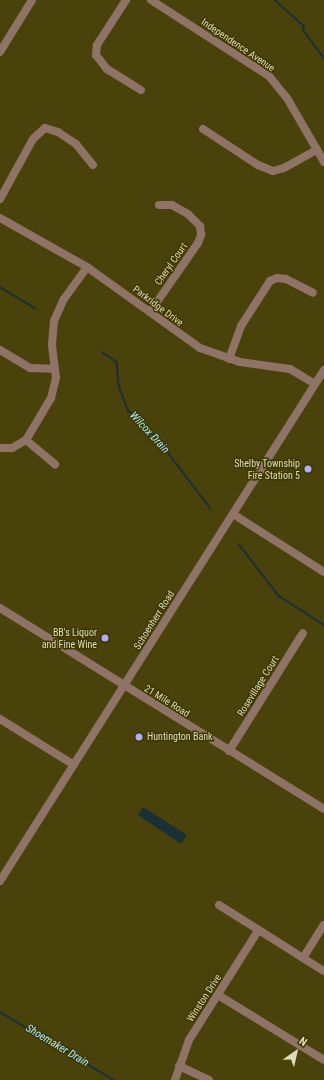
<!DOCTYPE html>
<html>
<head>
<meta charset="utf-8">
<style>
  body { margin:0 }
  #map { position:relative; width:324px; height:1080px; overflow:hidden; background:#49430b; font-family:"Roboto Condensed",sans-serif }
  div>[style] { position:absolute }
  .water>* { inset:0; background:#1b2f36 }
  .stream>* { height:1.5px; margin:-0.75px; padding:0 0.75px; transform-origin:0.75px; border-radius:0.75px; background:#1b2f36 }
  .minor>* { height:8px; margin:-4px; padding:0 4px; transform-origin:4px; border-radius:4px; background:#907367 }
  .dots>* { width:11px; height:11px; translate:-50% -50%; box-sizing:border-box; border:2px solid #3e3900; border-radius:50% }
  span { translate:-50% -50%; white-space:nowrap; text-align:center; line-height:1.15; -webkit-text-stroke:3px #3e3900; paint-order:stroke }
  .street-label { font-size:10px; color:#dfdcba }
  .poi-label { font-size:10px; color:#dfdcba }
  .right { translate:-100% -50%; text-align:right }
  .left { translate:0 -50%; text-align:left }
  .water-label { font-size:11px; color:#a9e6fd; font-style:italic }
  .north { position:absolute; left:276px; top:1032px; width:40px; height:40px; -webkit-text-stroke:3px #3e3900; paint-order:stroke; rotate:34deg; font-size:11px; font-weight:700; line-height:16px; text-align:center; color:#dfdcba }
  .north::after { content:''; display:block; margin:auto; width:14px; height:18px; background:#dfdcba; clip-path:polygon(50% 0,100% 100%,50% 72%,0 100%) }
</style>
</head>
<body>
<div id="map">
  <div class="water">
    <i style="clip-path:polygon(143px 807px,187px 835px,181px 844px,138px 815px)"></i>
  </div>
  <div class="stream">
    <i style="left:275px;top:0;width:39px;rotate:42deg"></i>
    <i style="left:304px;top:26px;width:5px;rotate:90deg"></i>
    <i style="left:304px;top:31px;width:34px;rotate:53deg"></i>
    <i style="left:0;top:287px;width:41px;rotate:31deg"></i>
    <i style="left:102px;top:352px;width:18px;rotate:34deg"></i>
    <i style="left:117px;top:362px;width:24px;rotate:85deg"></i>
    <i style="left:119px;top:386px;width:26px;rotate:69deg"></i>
    <i style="left:128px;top:410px;width:40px;rotate:44deg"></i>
    <i style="left:157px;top:438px;width:89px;rotate:52.7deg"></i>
    <i style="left:239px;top:544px;width:66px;rotate:52.4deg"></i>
    <i style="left:279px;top:596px;width:54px;rotate:32.8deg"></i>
    <i style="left:0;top:1012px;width:133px;rotate:30.8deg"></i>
  </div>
  <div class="minor">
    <i style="left:126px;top:0;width:54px;rotate:122.8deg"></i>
    <i style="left:97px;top:45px;width:10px;rotate:96deg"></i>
    <i style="left:96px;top:55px;width:18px;rotate:52deg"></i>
    <i style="left:107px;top:69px;width:40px;rotate:32deg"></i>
    <i style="left:151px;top:0;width:140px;rotate:32.8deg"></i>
    <i style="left:269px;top:76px;width:28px;rotate:51deg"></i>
    <i style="left:287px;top:98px;width:74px;rotate:60deg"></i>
    <i style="left:0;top:52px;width:61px;rotate:-58.4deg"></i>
    <i style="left:203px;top:129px;width:66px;rotate:33.2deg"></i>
    <i style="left:258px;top:165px;width:16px;rotate:22deg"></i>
    <i style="left:273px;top:171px;width:11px;rotate:-15deg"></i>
    <i style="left:284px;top:168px;width:38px;rotate:-29deg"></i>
    <i style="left:0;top:199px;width:68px;rotate:-61.2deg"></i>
    <i style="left:33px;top:139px;width:16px;rotate:-43deg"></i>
    <i style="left:45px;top:128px;width:14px;rotate:17deg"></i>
    <i style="left:58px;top:132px;width:22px;rotate:34deg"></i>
    <i style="left:76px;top:144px;width:27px;rotate:51deg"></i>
    <i style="left:0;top:218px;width:100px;rotate:29.4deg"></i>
    <i style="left:87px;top:267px;width:139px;rotate:35.6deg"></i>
    <i style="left:200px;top:348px;width:42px;rotate:19.3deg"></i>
    <i style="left:240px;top:362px;width:50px;rotate:8deg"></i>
    <i style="left:290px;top:369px;width:29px;rotate:31deg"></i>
    <i style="left:150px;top:312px;width:84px;rotate:-55.2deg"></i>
    <i style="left:198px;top:243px;width:9px;rotate:-69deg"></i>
    <i style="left:201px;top:235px;width:9px;rotate:-96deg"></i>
    <i style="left:200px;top:226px;width:17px;rotate:-135deg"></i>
    <i style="left:188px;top:214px;width:18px;rotate:-151deg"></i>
    <i style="left:172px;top:205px;width:13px;rotate:180deg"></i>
    <i style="left:0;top:350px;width:35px;rotate:31deg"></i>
    <i style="left:30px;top:368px;width:25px;rotate:2deg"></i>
    <i style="left:229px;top:359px;width:35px;rotate:-70deg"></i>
    <i style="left:241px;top:326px;width:54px;rotate:-57.2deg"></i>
    <i style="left:270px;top:281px;width:8px;rotate:-23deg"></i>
    <i style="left:277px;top:278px;width:9px;rotate:6deg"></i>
    <i style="left:286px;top:279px;width:30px;rotate:27deg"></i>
    <i style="left:26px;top:440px;width:38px;rotate:40deg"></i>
    <i style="left:0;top:448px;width:12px"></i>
    <i style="left:12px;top:448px;width:16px;rotate:-30deg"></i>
    <i style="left:26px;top:440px;width:49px;rotate:-59.2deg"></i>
    <i style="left:51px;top:398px;width:21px;rotate:-76deg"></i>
    <i style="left:56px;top:378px;width:34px;rotate:-97deg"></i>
    <i style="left:52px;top:344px;width:23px;rotate:-85deg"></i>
    <i style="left:54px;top:321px;width:24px;rotate:-66deg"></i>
    <i style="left:64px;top:299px;width:39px;rotate:-54deg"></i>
    <i style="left:233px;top:514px;width:108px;rotate:32.5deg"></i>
    <i style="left:0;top:608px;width:381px;rotate:31.8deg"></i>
    <i style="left:0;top:719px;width:87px;rotate:31.9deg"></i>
    <i style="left:229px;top:751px;width:139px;rotate:-57.9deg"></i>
    <i style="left:0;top:881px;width:605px;rotate:-57.62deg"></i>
    <i style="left:219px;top:905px;width:124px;rotate:32.2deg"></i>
    <i style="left:303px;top:958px;width:39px;rotate:-58deg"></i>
    <i style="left:218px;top:995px;width:124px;rotate:31.5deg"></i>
    <i style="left:179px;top:1066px;width:33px;rotate:25deg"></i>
    <i style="left:175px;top:1080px;width:42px;rotate:-70.7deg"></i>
    <i style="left:189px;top:1040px;width:129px;rotate:-57.7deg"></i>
  </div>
  <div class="dots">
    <i style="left:308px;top:469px;background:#aeaefb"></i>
    <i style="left:105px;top:638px;background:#aeaefb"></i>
    <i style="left:139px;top:737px;background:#aeaefb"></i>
  </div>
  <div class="street-label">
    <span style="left:238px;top:45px;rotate:34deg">Independence Avenue</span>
    <span style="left:171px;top:264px;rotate:-55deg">Cheryl Court</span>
    <span style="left:158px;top:306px;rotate:37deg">Parkridge Drive</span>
    <span style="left:154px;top:620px;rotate:-58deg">Schoenherr Road</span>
    <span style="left:258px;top:686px;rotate:-58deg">Rosevillage Court</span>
    <span style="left:167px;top:701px;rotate:32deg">21 Mile Road</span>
    <span style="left:204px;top:998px;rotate:-57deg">Winston Drive</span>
  </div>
  <div class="poi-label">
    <span class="right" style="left:300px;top:469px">Shelby Township<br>Fire Station 5</span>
    <span class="right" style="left:97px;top:638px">BB's Liquor<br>and Fine Wine</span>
    <span class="left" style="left:147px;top:737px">Huntington Bank</span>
  </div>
  <div class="water-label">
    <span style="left:149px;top:433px;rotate:47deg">Wilcox Drain</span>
    <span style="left:57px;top:1046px;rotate:31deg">Shoemaker Drain</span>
  </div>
  <div class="north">N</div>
</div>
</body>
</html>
